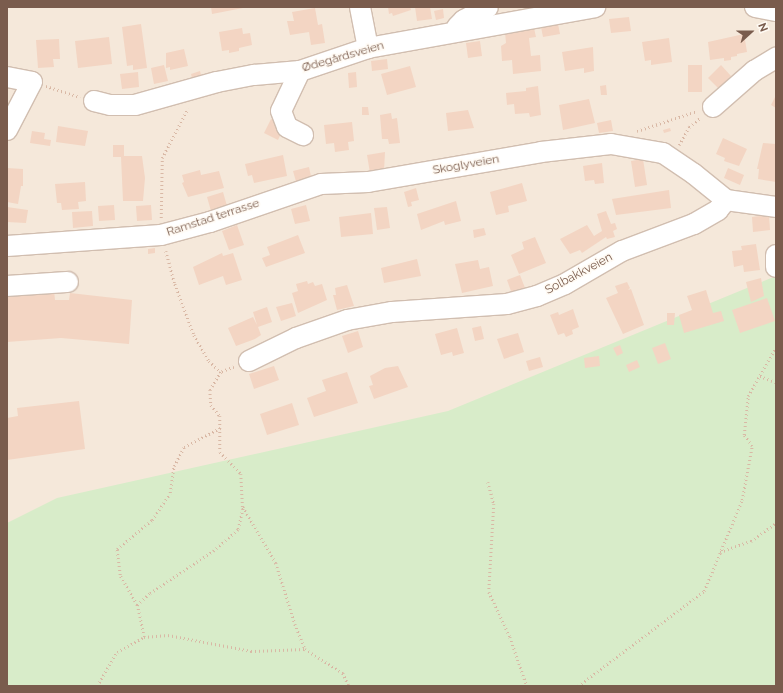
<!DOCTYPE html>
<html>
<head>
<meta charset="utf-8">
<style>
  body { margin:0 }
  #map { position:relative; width:783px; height:693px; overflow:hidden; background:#fdf6ec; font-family:Raleway,sans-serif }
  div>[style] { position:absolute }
  .residential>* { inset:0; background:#f5e8da }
  .green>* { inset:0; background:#d8ecc9 }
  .building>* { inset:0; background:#f3d5c3 }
  .path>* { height:2.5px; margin-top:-1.25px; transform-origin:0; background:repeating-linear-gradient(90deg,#d9b8a5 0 1px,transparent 0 4px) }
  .roads { filter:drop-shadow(1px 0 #d1beb0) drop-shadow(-1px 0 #d1beb0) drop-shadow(0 1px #d1beb0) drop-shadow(0 -1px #d1beb0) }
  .minor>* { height:20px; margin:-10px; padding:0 10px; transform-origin:10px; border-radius:10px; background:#fff }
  span { translate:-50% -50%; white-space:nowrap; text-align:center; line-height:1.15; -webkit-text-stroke:3px #fffaf3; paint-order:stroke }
  .street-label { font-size:12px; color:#7a5c4d }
  .frame { position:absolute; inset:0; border:8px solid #7a5c4d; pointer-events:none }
  .north { position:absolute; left:731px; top:12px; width:40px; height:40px; -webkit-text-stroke:3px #fffaf3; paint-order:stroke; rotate:69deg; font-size:11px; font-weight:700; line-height:16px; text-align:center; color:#7a5c4d }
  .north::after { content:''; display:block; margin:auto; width:14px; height:18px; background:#7a5c4d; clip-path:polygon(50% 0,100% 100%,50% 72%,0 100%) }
</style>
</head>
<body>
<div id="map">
  <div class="residential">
    <i style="clip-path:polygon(7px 7px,776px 7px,776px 278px,416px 426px,7px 561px)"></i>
  </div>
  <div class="green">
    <i style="clip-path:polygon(776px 276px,776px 686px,7px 686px,7px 523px,57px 498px,448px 411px)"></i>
  </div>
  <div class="building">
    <i style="clip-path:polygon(211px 7px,243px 7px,243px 8px,212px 14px)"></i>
    <i style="clip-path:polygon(388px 7px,410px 7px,411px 10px,393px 16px,392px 13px,389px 14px)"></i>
    <i style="clip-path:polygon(415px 7px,430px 7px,432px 19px,417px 21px)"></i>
    <i style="clip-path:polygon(315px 8px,318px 25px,322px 24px,325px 43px,311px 45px,309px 32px,290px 35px,287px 21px,294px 21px,292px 12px)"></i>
    <i style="clip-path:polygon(443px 9px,444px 18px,436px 20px,434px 11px)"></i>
    <i style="clip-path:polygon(629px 17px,631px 31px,611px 33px,609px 19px)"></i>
    <i style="clip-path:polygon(141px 24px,147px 68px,133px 70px,133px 65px,127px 66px,122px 27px)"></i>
    <i style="clip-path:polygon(558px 24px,560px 34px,543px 37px,541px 27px)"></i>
    <i style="clip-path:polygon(242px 28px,243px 34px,250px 33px,252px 45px,239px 48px,239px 51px,229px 53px,229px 50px,222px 51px,219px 32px)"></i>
    <i style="clip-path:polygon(534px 28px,536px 37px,529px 38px,531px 56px,540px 55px,541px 71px,513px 74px,512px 60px,502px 61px,501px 46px,506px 43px,505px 32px)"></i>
    <i style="clip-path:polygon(744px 34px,747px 52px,737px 54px,737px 56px,731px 57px,731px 60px,724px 61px,724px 58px,710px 60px,708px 42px)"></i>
    <i style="clip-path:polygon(109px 37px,112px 64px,78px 68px,75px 41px)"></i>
    <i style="clip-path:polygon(669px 38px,672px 62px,651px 65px,651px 60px,645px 61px,642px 42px)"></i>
    <i style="clip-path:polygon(59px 39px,60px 59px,53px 59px,54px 67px,38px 68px,36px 40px)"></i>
    <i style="clip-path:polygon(480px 41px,482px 56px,468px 58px,466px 43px)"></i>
    <i style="clip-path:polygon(593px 47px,594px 71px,584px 73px,584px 68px,565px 71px,562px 52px)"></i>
    <i style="clip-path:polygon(184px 49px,188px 66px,170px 70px,170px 67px,166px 68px,166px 53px)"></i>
    <i style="clip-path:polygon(387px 59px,388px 69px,372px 71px,371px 61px)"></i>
    <i style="clip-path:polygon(164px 65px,168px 81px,154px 84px,151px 68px)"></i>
    <i style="clip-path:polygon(688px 65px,702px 65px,702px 92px,688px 92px)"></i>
    <i style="clip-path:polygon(721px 65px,731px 76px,719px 89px,708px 78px)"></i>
    <i style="clip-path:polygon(410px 66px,416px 87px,387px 95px,381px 74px)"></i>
    <i style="clip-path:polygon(200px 71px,202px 79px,193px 82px,191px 74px)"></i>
    <i style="clip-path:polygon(138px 72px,139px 87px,122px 89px,120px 74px)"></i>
    <i style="clip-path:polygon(356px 72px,357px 87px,349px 88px,348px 73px)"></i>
    <i style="clip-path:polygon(606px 85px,607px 95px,601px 95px,600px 86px)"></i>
    <i style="clip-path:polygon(538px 86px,541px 115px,530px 117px,529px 113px,515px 114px,514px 104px,507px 105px,506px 93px,526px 91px,526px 88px)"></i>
    <i style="clip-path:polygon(776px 95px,776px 108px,771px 105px)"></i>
    <i style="clip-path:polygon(589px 99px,595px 123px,563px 130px,559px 105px)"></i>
    <i style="clip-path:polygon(362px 107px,368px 107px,369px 115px,362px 115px)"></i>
    <i style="clip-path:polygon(468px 110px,474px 128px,448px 131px,446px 113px)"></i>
    <i style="clip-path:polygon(391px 113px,392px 119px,397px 118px,400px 143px,389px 144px,388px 139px,382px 139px,380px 115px)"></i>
    <i style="clip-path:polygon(271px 119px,285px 125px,278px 140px,264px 133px)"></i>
    <i style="clip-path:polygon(611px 120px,613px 131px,599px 133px,597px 123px)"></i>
    <i style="clip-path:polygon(352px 122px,354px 141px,348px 142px,349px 150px,335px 152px,334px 143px,326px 144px,324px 125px)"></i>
    <i style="clip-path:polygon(58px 126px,88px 131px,85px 146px,56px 142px)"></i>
    <i style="clip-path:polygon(670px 128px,671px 131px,664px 133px,663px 130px)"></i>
    <i style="clip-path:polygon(32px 131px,45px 133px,44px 139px,51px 140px,50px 146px,30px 143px)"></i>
    <i style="clip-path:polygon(723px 138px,747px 149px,739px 166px,724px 161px,725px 158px,716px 154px)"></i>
    <i style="clip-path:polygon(763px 143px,776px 144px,776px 182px,758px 179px,759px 169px,757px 169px)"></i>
    <i style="clip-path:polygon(113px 145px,124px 145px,124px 156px,142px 156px,145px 178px,143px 201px,123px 201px,121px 157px,113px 157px)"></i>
    <i style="clip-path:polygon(385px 152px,384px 171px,370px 173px,367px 155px)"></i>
    <i style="clip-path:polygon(283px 155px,287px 176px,254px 183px,252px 175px,248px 176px,245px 164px)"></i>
    <i style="clip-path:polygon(643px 159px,647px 185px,635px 187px,631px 161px)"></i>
    <i style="clip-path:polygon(602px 163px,604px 183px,595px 184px,594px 180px,585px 181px,583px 166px)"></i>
    <i style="clip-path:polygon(309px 167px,312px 181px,297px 185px,293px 171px)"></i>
    <i style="clip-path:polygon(7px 168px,23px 169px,23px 186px,21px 186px,18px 204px,7px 202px)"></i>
    <i style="clip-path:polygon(728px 168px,744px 175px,740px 185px,724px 178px)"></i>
    <i style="clip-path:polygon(200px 170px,201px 175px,219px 171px,224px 188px,188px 197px,182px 183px,184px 182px,182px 175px)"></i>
    <i style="clip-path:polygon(85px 182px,86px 201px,78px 202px,79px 209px,62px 210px,61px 203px,57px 203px,55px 184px)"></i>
    <i style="clip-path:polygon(522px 183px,527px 201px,508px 206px,509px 212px,496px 215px,490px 192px)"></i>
    <i style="clip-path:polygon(416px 188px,419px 200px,411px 202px,412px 206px,408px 207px,404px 192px)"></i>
    <i style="clip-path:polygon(669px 190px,671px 208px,616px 215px,612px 199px)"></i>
    <i style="clip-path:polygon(223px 192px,227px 206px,211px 211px,207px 197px)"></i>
    <i style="clip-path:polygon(456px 201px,461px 221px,445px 225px,444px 221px,421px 230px,417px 214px)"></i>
    <i style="clip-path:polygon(114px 205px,115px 220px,99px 221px,98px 206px)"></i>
    <i style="clip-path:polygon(151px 205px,152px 220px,137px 221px,136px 206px)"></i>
    <i style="clip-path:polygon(306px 205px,310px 221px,295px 224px,291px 209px)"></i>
    <i style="clip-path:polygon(7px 207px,28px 210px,26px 223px,7px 222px)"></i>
    <i style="clip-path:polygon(387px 207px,390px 228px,377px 230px,374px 208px)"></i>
    <i style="clip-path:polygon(92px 211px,93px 226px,73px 228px,72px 212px)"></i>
    <i style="clip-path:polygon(606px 211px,611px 224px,615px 223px,617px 229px,613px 231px,615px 237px,607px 239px,606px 237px,582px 253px,580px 250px,570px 254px,560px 239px,587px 225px,594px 236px,602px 231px,597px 214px)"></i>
    <i style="clip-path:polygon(371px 213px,373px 234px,341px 237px,339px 217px)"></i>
    <i style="clip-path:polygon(769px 215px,770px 230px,753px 232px,752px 217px)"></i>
    <i style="clip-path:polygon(237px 225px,244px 245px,229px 250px,222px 231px)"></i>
    <i style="clip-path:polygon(484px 228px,486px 235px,474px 238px,473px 230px)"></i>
    <i style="clip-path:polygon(298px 235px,305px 253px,266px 267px,262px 258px,270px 255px,267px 247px)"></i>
    <i style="clip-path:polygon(535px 237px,546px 263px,519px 274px,511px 255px,524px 249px,522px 242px)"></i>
    <i style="clip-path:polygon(756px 244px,760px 270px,744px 272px,743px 265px,734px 267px,732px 251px,742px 250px,741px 246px)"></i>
    <i style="clip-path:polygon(155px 248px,155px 253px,148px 254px,148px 249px)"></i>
    <i style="clip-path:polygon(222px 253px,223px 256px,233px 253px,242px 280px,226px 285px,223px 276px,199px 285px,193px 267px)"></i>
    <i style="clip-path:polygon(417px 259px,421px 276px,384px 283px,381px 268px)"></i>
    <i style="clip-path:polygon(478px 260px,480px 269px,489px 267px,493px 286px,462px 293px,455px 264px)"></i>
    <i style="clip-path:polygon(520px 275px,525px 288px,512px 294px,507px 280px)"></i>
    <i style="clip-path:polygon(761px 278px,764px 296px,751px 302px,746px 282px)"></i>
    <i style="clip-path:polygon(307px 281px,308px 284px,313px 282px,315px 286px,322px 284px,327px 300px,298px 313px,292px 293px,298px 291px,296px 284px)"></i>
    <i style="clip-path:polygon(627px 282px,630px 288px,628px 290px,631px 289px,644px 325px,623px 334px,606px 298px,618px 293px,615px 286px)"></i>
    <i style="clip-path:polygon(347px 285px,354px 306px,337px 310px,333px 295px,336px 295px,335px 288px)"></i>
    <i style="clip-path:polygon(54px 290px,55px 300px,69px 300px,70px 293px,132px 300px,129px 344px,61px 338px,7px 342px,7px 293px)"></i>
    <i style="clip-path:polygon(706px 290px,713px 313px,721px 311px,724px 321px,684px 333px,679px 315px,692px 310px,687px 296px)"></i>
    <i style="clip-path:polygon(767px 298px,775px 321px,740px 333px,732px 310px)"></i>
    <i style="clip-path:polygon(292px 303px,296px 316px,281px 321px,276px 307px)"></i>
    <i style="clip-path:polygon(267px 307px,272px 322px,258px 327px,261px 335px,255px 339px,236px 346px,228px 328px,253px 317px,257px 325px,253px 312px)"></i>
    <i style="clip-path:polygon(573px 309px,579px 327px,572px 330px,573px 334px,566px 337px,564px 333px,558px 335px,550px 315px,558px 312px,559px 315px)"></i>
    <i style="clip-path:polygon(667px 313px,675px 313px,674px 325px,667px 325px)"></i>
    <i style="clip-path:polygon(481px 326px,484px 339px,475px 341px,472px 328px)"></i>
    <i style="clip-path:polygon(457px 328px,464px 353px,453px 356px,452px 352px,441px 355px,435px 334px)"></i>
    <i style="clip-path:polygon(358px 331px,363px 347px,348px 353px,342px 336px)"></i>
    <i style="clip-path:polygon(518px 333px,524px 352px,504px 359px,497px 339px)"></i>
    <i style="clip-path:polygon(665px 343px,671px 359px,658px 364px,652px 348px)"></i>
    <i style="clip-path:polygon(620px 345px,623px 353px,617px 356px,613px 348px)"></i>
    <i style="clip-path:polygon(599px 356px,600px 366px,585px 368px,584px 358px)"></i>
    <i style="clip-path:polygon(540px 357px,543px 367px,529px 371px,526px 361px)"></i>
    <i style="clip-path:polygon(637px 360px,640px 367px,629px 372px,626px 365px)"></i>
    <i style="clip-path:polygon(274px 366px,279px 380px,254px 389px,249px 374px)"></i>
    <i style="clip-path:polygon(398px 366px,408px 387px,374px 399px,369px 386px,373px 385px,370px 376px,385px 368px)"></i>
    <i style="clip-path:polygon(347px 372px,358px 403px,314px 417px,307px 398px,326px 391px,322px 380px)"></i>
    <i style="clip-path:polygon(79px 401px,85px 449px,7px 460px,7px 418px,18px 416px,17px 408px)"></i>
    <i style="clip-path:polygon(292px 403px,299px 425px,267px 435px,260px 414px)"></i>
  </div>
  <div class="path">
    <i style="left:46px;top:86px;width:36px;rotate:18deg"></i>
    <i style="left:637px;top:131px;width:63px;rotate:-18.4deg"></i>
    <i style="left:679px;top:145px;width:21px;rotate:-61deg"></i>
    <i style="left:689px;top:127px;width:14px;rotate:-39deg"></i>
    <i style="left:161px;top:218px;width:60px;rotate:-89deg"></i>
    <i style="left:162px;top:158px;width:56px;rotate:-62.5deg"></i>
    <i style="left:166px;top:251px;width:34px;rotate:75deg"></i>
    <i style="left:175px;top:284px;width:54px;rotate:69.6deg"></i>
    <i style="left:194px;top:335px;width:30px;rotate:60deg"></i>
    <i style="left:209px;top:361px;width:16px;rotate:43deg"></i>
    <i style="left:234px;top:367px;width:14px;rotate:159deg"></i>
    <i style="left:221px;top:372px;width:21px;rotate:121deg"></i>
    <i style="left:210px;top:390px;width:15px;rotate:86deg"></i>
    <i style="left:211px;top:405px;width:14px;rotate:51deg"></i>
    <i style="left:220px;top:416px;width:36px;rotate:90deg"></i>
    <i style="left:220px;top:452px;width:30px;rotate:46deg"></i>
    <i style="left:241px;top:474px;width:33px;rotate:87deg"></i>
    <i style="left:243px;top:507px;width:65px;rotate:59.5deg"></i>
    <i style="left:276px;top:563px;width:64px;rotate:72.7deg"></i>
    <i style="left:295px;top:624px;width:27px;rotate:68deg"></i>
    <i style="left:760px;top:376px;width:17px;rotate:21deg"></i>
    <i style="left:488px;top:482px;width:23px;rotate:75deg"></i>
    <i style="left:494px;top:504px;width:88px;rotate:93.3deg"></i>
    <i style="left:489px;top:592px;width:50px;rotate:65deg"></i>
    <i style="left:510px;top:637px;width:52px;rotate:70.9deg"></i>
    <i style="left:720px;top:552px;width:33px;rotate:-20deg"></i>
    <i style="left:751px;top:541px;width:31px;rotate:-36deg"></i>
    <i style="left:137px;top:605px;width:34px;rotate:-120deg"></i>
    <i style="left:120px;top:575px;width:26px;rotate:-97deg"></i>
    <i style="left:117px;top:549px;width:45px;rotate:-39.6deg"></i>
    <i style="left:152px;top:520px;width:32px;rotate:-56deg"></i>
    <i style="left:170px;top:493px;width:27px;rotate:-82deg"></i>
    <i style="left:174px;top:466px;width:21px;rotate:-62deg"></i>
    <i style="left:184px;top:447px;width:41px;rotate:-27.8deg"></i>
    <i style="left:144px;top:637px;width:33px;rotate:-102deg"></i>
    <i style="left:137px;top:605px;width:18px;rotate:-43deg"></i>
    <i style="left:150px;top:593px;width:76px;rotate:-33.7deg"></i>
    <i style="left:213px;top:551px;width:33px;rotate:-41deg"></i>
    <i style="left:238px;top:529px;width:23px;rotate:-77deg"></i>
    <i style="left:97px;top:686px;width:39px;rotate:-60deg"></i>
    <i style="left:117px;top:652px;width:31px;rotate:-29deg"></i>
    <i style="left:144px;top:637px;width:24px;rotate:-5deg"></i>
    <i style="left:168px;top:635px;width:85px;rotate:10.9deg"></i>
    <i style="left:251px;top:651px;width:54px;rotate:-2.1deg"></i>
    <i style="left:305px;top:649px;width:45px;rotate:32.3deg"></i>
    <i style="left:343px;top:673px;width:14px;rotate:65deg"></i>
    <i style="left:578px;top:686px;width:158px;rotate:-37deg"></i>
    <i style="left:704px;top:591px;width:99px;rotate:-67.3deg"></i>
    <i style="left:742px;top:500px;width:55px;rotate:-79.5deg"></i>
    <i style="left:752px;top:446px;width:14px;rotate:-126deg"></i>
    <i style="left:744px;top:435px;width:39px;rotate:-84deg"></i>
    <i style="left:748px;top:396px;width:56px;rotate:-60.3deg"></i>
  </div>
  <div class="roads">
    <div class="minor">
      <i style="left:360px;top:7px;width:42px;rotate:79deg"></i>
      <i style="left:755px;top:7px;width:21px;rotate:11deg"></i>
      <i style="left:457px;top:27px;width:10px;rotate:-45deg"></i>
      <i style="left:464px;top:20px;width:27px;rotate:-28deg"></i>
      <i style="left:300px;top:71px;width:44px;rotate:115.4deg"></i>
      <i style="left:281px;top:111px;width:17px;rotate:69deg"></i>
      <i style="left:287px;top:127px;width:18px;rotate:27deg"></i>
      <i style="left:7px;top:77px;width:25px;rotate:11deg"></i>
      <i style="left:32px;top:82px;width:54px;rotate:117.5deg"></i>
      <i style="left:94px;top:101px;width:16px;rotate:14deg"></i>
      <i style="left:110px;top:105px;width:25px"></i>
      <i style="left:135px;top:105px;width:85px;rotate:-15.7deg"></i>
      <i style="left:217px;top:82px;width:38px;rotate:-11deg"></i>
      <i style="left:254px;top:75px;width:46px;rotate:-5deg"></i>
      <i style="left:300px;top:71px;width:72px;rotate:-18.7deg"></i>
      <i style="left:368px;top:48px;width:231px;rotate:-10.2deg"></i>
      <i style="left:713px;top:107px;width:55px;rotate:-41.3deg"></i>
      <i style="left:754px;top:71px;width:26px;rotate:-31deg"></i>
      <i style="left:726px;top:200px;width:50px;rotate:8deg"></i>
      <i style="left:7px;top:246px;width:154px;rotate:-4.1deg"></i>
      <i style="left:161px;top:235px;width:51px;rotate:-14.9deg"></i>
      <i style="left:210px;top:222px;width:117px;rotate:-18.9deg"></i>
      <i style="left:321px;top:184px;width:47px;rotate:-2.4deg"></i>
      <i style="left:368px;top:182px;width:176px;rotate:-9.8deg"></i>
      <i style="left:541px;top:152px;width:70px;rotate:-6.5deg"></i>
      <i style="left:611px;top:144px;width:53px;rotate:9.8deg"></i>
      <i style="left:663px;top:153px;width:37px;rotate:34deg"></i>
      <i style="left:694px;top:174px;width:41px;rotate:39.1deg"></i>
      <i style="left:776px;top:255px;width:12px;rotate:90deg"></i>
      <i style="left:7px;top:286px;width:61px;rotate:-3.8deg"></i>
      <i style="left:249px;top:361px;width:52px;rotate:-26.1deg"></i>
      <i style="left:296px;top:338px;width:54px;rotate:-19.4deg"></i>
      <i style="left:347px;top:320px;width:46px;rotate:-10.1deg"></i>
      <i style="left:392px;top:312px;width:115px;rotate:-4deg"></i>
      <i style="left:507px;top:304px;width:31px;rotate:-15deg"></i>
      <i style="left:537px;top:296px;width:30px;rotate:-23deg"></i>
      <i style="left:565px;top:284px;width:66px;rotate:-30.1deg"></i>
      <i style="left:622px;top:251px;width:77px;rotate:-20.6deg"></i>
      <i style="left:694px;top:224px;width:28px;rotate:-30deg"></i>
      <i style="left:718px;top:210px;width:13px;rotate:-51deg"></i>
    </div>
  </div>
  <div class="street-label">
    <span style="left:343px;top:57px;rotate:-16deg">Ødegårdsveien</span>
    <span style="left:466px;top:165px;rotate:-10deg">Skoglyveien</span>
    <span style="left:213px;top:218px;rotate:-18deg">Ramstad terrasse</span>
    <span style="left:579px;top:274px;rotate:-28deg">Solbakkveien</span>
  </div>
  <div class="frame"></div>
  <div class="north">N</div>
</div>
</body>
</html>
